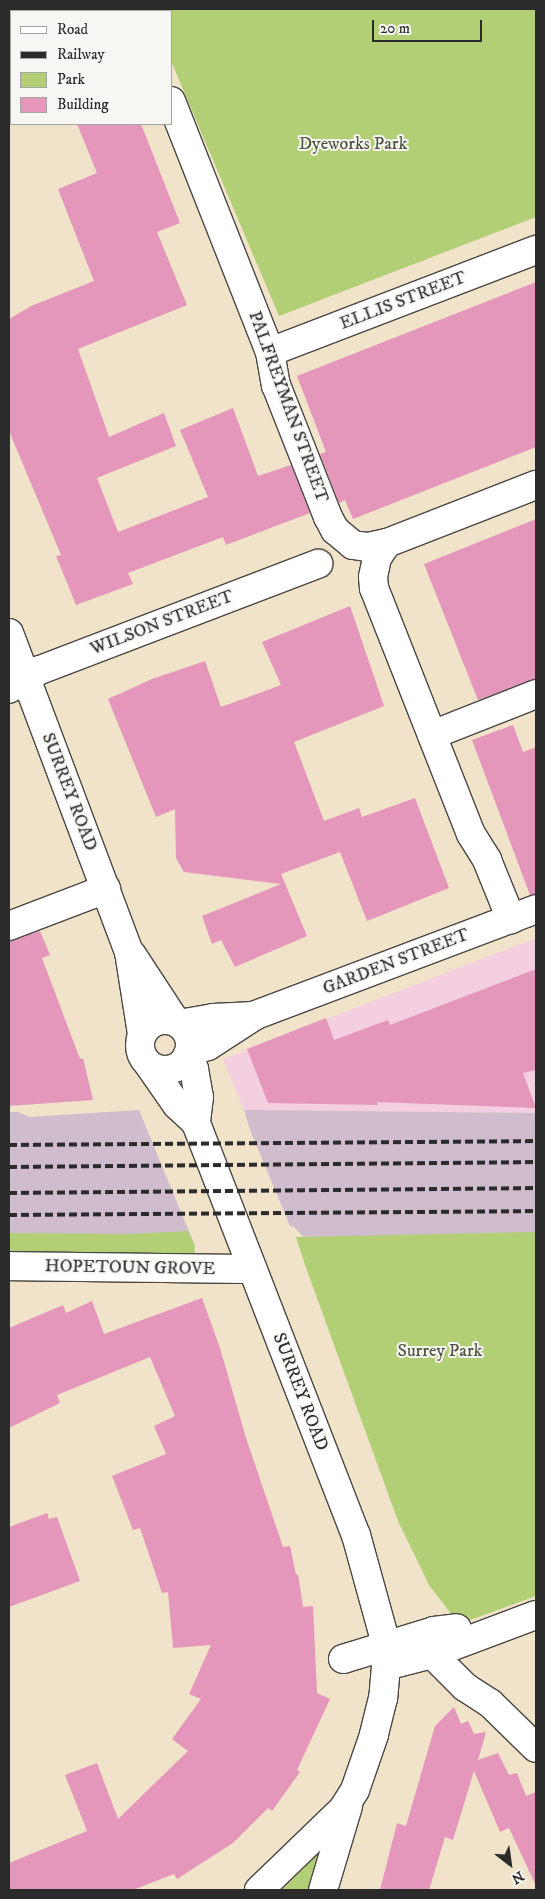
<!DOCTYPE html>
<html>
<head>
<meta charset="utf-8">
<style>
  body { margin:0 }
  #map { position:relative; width:545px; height:1899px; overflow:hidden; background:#f1e3c9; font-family:"IM FELL DW Pica",serif }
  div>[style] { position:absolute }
  .built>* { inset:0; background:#f3cfdf }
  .industrial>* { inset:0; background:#cfbdce }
  .green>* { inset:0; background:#b2cf76 }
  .building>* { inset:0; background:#e497ba }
  .roads { filter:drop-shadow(1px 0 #494743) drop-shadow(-1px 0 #494743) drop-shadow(0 1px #494743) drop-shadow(0 -1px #494743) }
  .minor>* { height:28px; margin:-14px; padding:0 14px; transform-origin:14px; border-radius:14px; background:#fff }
  .minor>.ring { margin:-14px; padding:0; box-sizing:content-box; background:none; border:28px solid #fff; border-radius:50% }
  .rail>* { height:4px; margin-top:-2px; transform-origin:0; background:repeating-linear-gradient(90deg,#2b2b2b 0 8px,transparent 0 12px) }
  span { translate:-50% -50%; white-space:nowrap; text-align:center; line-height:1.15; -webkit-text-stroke:4px #f6f6f2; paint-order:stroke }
  .park-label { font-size:18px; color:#4d543e }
  .street-label { font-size:18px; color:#2b2b2b }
  .frame { position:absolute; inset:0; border:10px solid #2b2b2b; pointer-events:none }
  .legend { position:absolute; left:10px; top:10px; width:162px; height:115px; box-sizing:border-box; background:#f6f6f2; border:1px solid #a5a5a2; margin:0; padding:6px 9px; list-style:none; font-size:15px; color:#2b2b2b }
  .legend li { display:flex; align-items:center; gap:10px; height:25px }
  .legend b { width:25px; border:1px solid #a5a5a2 }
  .north { position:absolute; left:485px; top:1839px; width:50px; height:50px; -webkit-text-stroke:4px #f6f6f2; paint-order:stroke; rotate:150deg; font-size:14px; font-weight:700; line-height:20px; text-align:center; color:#2b2b2b }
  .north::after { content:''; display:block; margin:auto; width:18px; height:22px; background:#2b2b2b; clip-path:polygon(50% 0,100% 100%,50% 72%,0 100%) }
  .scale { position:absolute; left:372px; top:20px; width:110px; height:22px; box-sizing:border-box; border:2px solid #2b2b2b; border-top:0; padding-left:6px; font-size:15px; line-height:18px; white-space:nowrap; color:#2b2b2b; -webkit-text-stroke:4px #f6f6f2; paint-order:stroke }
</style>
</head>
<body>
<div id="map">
  <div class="built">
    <i style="clip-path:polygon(536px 938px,536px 1113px,244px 1110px,223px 1059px)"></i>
  </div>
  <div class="industrial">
    <i style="clip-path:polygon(139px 1110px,195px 1246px,9px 1255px,9px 1112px,18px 1112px,30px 1117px)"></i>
    <i style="clip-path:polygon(244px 1110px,536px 1113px,536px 1241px,311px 1245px,294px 1227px,290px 1226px,250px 1130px)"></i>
  </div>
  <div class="green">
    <i style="clip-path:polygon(149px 9px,536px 9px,536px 217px,279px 316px,171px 61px,171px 11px,150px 11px)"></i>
    <i style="clip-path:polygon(188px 1231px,195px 1246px,194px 1256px,9px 1255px,9px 1233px,131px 1234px)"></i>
    <i style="clip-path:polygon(536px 1232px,536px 1596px,459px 1624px,429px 1585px,398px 1521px,305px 1265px,296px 1237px)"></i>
    <i style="clip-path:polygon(317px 1855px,320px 1855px,310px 1890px,282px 1890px)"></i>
  </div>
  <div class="building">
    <i style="clip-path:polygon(77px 124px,141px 124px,180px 223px,157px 232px,187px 305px,78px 349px,109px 437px,164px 413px,176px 446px,97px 478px,118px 532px,208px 497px,180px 430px,233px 408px,258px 476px,291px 465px,310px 513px,226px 545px,223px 537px,128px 573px,133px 584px,76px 605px,56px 556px,61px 555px,9px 431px,9px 319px,31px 306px,94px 281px,58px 189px,97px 173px)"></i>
    <i style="clip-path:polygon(536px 282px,536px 447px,353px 519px,345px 500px,339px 503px,320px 454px,326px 452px,297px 376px)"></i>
    <i style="clip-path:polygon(536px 519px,536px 679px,478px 700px,424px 564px)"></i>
    <i style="clip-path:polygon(350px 606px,384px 706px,294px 742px,324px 821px,359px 808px,362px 817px,415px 798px,449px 888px,367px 921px,340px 852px,281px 874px,307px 936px,235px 967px,221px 940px,212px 944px,202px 916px,281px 884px,184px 872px,176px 858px,175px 809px,156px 817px,108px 699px,152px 679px,205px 661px,221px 707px,281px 685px,262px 642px)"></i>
    <i style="clip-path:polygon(513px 725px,523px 752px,536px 747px,536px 894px,530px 895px,472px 740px)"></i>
    <i style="clip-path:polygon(40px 931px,50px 955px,42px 958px,80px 1059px,83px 1058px,93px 1100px,9px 1106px,9px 941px)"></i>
    <i style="clip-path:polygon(536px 969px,536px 1070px,523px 1073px,536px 1108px,377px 1102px,378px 1105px,268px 1103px,247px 1049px,326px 1018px,334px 1040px,388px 1020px,390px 1025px)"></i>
    <i style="clip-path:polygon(202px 1298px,220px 1348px,246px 1438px,283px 1547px,290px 1546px,296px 1575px,298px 1574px,303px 1607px,313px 1606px,317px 1693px,330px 1699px,297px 1770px,300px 1772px,272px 1811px,268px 1808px,233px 1843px,177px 1879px,174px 1874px,133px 1890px,9px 1890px,9px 1863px,87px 1831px,65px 1775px,97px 1763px,118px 1819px,188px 1751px,172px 1739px,201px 1699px,189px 1694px,211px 1645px,173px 1648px,168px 1592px,162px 1593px,140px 1528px,133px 1530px,112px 1476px,166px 1454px,154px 1426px,175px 1416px,150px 1357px,57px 1395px,60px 1403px,9px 1428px,9px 1328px,63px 1305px,66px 1313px,92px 1301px,104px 1334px)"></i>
    <i style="clip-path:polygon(47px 1513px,49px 1519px,57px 1517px,80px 1581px,9px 1607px,9px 1527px)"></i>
    <i style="clip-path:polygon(454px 1707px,461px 1724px,468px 1721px,474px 1734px,486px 1732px,478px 1760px,498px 1753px,509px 1775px,517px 1773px,526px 1796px,536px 1792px,536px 1886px,509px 1828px,500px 1832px,474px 1771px,453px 1840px,445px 1837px,429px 1890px,380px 1890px,397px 1823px,406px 1826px,435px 1726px)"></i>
  </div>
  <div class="roads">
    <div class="minor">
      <i style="left:135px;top:9px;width:2px;rotate:63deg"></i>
      <i style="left:171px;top:101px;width:270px;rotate:68.5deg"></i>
      <i style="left:270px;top:352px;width:34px;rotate:80deg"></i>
      <i style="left:276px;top:385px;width:142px;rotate:68.5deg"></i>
      <i style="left:328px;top:517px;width:15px;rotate:62deg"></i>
      <i style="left:335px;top:530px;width:23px;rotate:40deg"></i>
      <i style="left:353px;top:545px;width:15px;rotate:8deg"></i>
      <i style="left:368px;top:547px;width:19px;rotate:-12deg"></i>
      <i style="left:387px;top:543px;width:160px;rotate:-21.3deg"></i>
      <i style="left:270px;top:352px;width:285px;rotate:-21deg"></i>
      <i style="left:387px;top:543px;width:18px;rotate:124deg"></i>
      <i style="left:377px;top:558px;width:19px;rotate:102deg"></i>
      <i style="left:373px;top:577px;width:11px;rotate:85deg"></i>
      <i style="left:374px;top:588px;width:264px;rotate:68.5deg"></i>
      <i style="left:471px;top:834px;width:31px;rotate:58deg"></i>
      <i style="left:487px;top:860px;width:64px;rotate:67.9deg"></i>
      <i style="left:9px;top:633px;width:341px;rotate:69.4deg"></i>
      <i style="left:129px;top:952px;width:83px;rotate:81deg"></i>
      <i style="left:9px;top:689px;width:36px;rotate:-32deg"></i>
      <i style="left:40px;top:670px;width:298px;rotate:-20.9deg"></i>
      <i style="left:432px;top:735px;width:112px;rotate:-21.5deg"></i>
      <i style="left:9px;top:926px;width:104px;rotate:-20.9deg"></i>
      <i style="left:132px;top:955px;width:80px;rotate:56.7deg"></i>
      <i class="ring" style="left:140px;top:1020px;width:22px;height:22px"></i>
      <i style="left:179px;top:1024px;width:35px;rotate:-10deg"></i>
      <i style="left:213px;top:1018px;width:41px;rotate:-2.8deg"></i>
      <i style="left:189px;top:1052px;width:20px;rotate:-18deg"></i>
      <i style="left:208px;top:1046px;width:57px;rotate:-32.9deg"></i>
      <i style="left:256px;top:1015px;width:299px;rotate:-20.7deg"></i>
      <i style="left:188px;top:1054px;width:16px;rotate:68deg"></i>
      <i style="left:194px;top:1069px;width:28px;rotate:80deg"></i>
      <i style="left:199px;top:1097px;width:26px;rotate:97deg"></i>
      <i style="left:149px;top:1065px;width:49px;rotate:55deg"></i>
      <i style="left:177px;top:1105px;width:26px;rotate:43deg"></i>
      <i style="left:196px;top:1123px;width:442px;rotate:68.8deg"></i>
      <i style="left:356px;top:1535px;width:102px;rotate:74.6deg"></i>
      <i style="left:383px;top:1633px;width:33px;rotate:85deg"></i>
      <i style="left:386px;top:1666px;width:32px;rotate:95deg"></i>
      <i style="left:383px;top:1698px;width:38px;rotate:104deg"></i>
      <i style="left:374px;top:1735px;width:58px;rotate:109.1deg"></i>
      <i style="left:355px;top:1790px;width:22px;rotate:122deg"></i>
      <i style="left:343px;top:1809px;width:117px;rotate:136deg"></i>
      <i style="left:9px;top:1266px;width:243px;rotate:0.7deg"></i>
      <i style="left:432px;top:1654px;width:47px;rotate:45deg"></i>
      <i style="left:465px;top:1687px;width:30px;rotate:33deg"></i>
      <i style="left:490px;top:1703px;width:64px;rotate:44.4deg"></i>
      <i style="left:343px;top:1659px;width:95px;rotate:-17.1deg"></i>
      <i style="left:434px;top:1631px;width:23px;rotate:-7deg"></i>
      <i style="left:386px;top:1666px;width:48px;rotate:-14.6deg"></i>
      <i style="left:432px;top:1654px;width:111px;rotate:-20.6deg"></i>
      <i style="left:323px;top:1890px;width:88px;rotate:-73.4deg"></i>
    </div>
  </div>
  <div class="rail">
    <i style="left:9px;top:1145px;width:527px;rotate:-0.43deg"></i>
    <i style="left:9px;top:1167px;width:527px;rotate:-0.54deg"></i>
    <i style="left:9px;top:1193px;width:527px;rotate:-0.54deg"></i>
    <i style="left:9px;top:1215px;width:527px;rotate:-0.43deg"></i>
  </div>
  <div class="park-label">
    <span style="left:353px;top:144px">Dyeworks Park</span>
    <span style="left:440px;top:1351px">Surrey Park</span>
  </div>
  <div class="street-label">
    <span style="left:403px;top:301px;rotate:-21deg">ELLIS STREET</span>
    <span style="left:288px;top:407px;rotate:70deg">PALFREYMAN STREET</span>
    <span style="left:162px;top:623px;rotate:-21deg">WILSON STREET</span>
    <span style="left:69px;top:792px;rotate:69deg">SURREY ROAD</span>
    <span style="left:396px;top:962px;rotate:-21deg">GARDEN STREET</span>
    <span style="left:130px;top:1268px;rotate:1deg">HOPETOUN GROVE</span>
    <span style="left:300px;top:1392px;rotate:69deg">SURREY ROAD</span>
  </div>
  <div class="frame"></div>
  <ul class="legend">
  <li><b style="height:6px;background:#fff"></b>Road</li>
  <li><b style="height:6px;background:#2b2b2b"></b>Railway</li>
  <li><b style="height:14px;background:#b2cf76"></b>Park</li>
  <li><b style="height:14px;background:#e497ba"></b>Building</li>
  </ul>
  <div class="north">N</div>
  <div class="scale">20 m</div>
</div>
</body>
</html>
